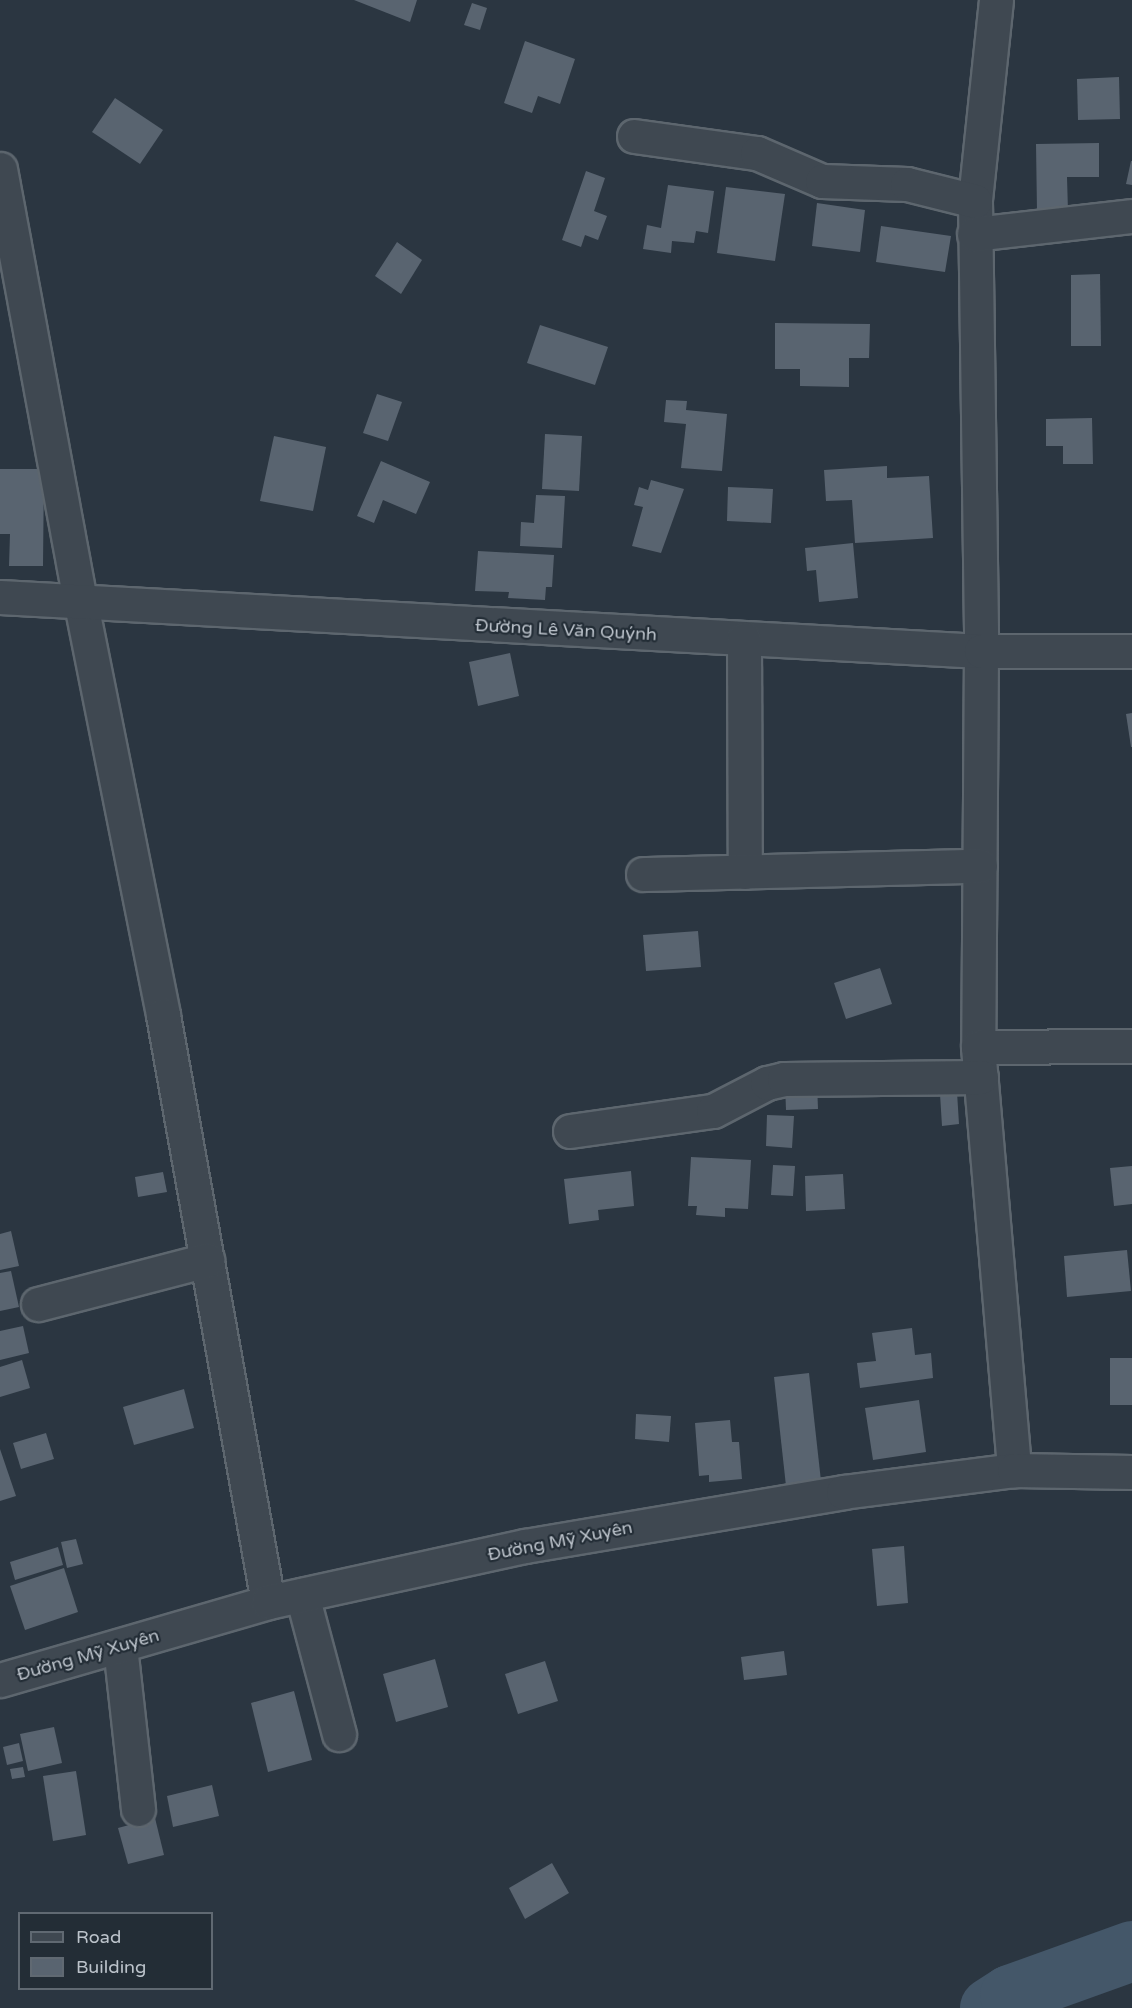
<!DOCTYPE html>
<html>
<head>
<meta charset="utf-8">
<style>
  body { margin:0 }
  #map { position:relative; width:1132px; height:2008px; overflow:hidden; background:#2b3641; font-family:"Varela Round",sans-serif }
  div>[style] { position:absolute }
  .river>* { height:60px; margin:-30px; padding:0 30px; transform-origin:30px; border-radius:30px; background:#445769 }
  .building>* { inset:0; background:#596470 }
  .roads { filter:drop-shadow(2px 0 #5d666e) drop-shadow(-2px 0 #5d666e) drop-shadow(0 2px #5d666e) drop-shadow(0 -2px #5d666e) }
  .minor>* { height:33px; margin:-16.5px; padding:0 16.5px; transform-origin:16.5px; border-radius:16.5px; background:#3f4851 }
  span { translate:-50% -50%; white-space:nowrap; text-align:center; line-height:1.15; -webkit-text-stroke:4.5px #232d36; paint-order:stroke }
  .street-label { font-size:18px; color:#bcc3cb }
  .legend { position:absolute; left:18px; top:1912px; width:195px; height:78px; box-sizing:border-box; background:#232d36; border:2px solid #606972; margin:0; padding:8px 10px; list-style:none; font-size:18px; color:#bcc3cb }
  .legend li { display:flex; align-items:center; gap:12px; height:30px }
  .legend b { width:30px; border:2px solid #606972 }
</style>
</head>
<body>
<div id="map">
  <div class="river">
    <i style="left:990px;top:2008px;width:24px;rotate:-33deg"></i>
    <i style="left:1010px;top:1995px;width:130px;rotate:-19.8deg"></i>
  </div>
  <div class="building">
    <i style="clip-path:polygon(354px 0,417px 0,410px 22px)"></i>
    <i style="clip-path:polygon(472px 3px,487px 8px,480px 30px,464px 25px)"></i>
    <i style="clip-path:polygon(525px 41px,575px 59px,560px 104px,538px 96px,532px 113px,504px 103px)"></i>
    <i style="clip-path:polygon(1119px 77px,1120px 119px,1078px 120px,1077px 79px)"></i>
    <i style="clip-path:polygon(115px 98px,163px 130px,140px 164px,92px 132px)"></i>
    <i style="clip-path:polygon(1099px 143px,1099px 177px,1067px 177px,1068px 211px,1037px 212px,1036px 144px)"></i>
    <i style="clip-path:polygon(1131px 161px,1132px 161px,1132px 185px,1126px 184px)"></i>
    <i style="clip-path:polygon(586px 171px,605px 178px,594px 211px,607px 216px,598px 240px,585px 235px,581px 247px,562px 240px)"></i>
    <i style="clip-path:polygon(668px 185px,714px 191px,708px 233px,696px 231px,694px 243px,672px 241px,671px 253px,643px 249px,647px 225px,661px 228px)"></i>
    <i style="clip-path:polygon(726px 187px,785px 194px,775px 261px,717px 253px)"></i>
    <i style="clip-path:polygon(817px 203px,865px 210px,860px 252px,812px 246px)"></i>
    <i style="clip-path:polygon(881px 226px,951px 236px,945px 272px,876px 262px)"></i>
    <i style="clip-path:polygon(397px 242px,422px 260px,401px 294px,375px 276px)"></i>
    <i style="clip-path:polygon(1100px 274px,1101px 346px,1071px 346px,1071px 275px)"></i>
    <i style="clip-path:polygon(775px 323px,870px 324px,869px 358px,849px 358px,849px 387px,800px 386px,800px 369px,775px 369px)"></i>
    <i style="clip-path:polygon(540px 325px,608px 347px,595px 385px,527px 363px)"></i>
    <i style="clip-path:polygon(377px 394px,402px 402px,388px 441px,363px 433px)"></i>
    <i style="clip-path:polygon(666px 400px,687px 401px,686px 410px,727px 414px,722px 471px,681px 468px,686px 424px,664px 422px)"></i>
    <i style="clip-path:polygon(1092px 418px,1093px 464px,1063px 464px,1063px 446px,1046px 446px,1046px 419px)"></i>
    <i style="clip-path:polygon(545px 434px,582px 436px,579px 491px,542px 489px)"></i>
    <i style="clip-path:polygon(274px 436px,326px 447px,313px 511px,260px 501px)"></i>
    <i style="clip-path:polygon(381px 461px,430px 482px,416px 514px,383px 500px,374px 523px,357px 516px)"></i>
    <i style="clip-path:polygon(887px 466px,887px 478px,929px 476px,933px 538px,855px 543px,852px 500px,826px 501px,824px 470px)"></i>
    <i style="clip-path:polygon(0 469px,44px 469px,43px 566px,9px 566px,10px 534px,0 534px)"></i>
    <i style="clip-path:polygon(651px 480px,684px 489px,661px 553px,632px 546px,643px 507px,634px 505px,639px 487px,648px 490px)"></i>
    <i style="clip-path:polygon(728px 487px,773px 489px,771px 523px,727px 521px)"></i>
    <i style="clip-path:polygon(536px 495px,565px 496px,562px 548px,520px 546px,521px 522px,534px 523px)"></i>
    <i style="clip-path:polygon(853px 543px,858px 598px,819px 602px,816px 570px,807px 571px,805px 548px)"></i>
    <i style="clip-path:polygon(478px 551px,554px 555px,552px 587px,546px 587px,545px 600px,508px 598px,509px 592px,475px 591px)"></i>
    <i style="clip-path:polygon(510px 653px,519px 696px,478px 706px,469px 662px)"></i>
    <i style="clip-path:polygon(1132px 713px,1132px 747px,1131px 747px,1126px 714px)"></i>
    <i style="clip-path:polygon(698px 931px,701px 967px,646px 971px,643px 935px)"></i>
    <i style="clip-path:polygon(880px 968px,892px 1004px,846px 1019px,834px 983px)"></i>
    <i style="clip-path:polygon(817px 1083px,818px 1109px,786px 1110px,785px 1085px)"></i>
    <i style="clip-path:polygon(957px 1092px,959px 1124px,942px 1126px,940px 1094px)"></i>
    <i style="clip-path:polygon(767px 1115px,794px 1116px,792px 1148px,766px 1146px)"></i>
    <i style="clip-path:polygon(691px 1157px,751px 1160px,748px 1209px,725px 1208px,725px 1217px,696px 1215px,697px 1206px,688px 1206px)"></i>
    <i style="clip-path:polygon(773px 1165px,795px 1166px,793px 1196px,771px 1195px)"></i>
    <i style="clip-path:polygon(1132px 1166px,1132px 1204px,1114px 1206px,1110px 1168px)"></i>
    <i style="clip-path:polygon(631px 1171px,634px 1206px,598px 1210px,599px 1220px,569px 1224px,564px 1179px)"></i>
    <i style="clip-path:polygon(163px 1172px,167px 1192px,138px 1197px,135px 1177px)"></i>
    <i style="clip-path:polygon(843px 1174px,845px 1209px,806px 1211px,805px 1176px)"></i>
    <i style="clip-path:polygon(11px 1231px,19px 1266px,0 1270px,0 1234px)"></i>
    <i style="clip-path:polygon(1127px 1250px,1131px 1291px,1067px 1297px,1064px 1256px)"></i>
    <i style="clip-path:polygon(11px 1271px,19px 1307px,0 1311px,0 1273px)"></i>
    <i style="clip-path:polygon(23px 1326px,29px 1353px,0 1360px,0 1331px)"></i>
    <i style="clip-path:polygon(912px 1328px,915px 1355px,931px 1353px,933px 1378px,860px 1388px,857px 1363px,876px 1361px,872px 1333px)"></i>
    <i style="clip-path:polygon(1110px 1358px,1132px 1358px,1132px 1405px,1110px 1405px)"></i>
    <i style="clip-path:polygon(22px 1360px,30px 1388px,0 1397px,0 1367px)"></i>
    <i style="clip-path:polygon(809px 1373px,821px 1481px,786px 1486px,774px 1377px)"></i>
    <i style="clip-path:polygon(184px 1389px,194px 1428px,134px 1445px,123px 1407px)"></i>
    <i style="clip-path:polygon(919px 1400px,926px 1452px,873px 1460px,865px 1408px)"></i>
    <i style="clip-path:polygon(636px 1414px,671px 1416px,669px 1442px,635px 1439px)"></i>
    <i style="clip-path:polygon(730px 1420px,732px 1442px,739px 1442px,742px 1479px,709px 1482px,709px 1475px,699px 1476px,695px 1423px)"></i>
    <i style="clip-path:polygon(46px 1433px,54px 1459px,21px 1469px,13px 1443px)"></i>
    <i style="clip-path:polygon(0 1449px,16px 1496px,0 1501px)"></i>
    <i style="clip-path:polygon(76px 1539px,83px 1564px,67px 1568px,61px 1542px)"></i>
    <i style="clip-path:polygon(904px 1546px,908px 1603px,877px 1606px,872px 1549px)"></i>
    <i style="clip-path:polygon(58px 1547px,63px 1565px,15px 1580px,10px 1562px)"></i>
    <i style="clip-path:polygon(64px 1568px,78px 1612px,25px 1630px,10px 1586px)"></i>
    <i style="clip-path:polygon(784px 1651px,787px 1675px,744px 1680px,741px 1657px)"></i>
    <i style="clip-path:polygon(435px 1659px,448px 1707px,396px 1722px,383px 1674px)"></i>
    <i style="clip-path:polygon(545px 1661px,558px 1701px,518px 1714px,505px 1674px)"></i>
    <i style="clip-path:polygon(294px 1691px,312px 1760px,268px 1772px,251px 1703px)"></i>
    <i style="clip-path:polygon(54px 1727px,62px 1763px,28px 1771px,20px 1734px)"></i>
    <i style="clip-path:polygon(19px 1743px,23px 1761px,7px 1765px,3px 1747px)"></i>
    <i style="clip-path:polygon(23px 1767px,25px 1777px,12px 1779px,10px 1769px)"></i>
    <i style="clip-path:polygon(76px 1771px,86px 1835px,53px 1841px,43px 1776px)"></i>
    <i style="clip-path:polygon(212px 1785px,219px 1816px,173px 1827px,167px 1796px)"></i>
    <i style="clip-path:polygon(155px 1818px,164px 1855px,128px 1864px,118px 1828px)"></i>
    <i style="clip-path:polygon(552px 1863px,569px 1893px,525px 1919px,509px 1888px)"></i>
  </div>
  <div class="roads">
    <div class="minor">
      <i style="left:996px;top:0;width:202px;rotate:96deg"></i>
      <i style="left:975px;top:201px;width:450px;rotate:89.2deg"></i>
      <i style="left:981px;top:651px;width:396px;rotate:90.4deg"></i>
      <i style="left:978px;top:1047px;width:425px;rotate:85.1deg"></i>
      <i style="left:634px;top:136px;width:124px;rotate:7.9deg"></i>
      <i style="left:757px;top:153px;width:71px;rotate:23.3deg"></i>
      <i style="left:822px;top:181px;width:85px;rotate:2deg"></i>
      <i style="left:907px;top:184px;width:70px;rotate:14deg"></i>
      <i style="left:0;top:169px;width:442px;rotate:79.5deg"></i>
      <i style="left:81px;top:604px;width:419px;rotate:78.7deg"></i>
      <i style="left:163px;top:1015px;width:596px;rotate:79.86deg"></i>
      <i style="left:974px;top:234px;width:159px;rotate:-6.5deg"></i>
      <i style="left:0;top:597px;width:982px;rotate:3.15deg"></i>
      <i style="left:981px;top:651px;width:151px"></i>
      <i style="left:744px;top:639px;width:233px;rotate:89.8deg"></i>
      <i style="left:643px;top:874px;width:337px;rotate:-1.4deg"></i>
      <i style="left:978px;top:1047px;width:154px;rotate:-0.4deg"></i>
      <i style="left:570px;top:1131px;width:144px;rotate:-8deg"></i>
      <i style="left:713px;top:1111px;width:61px;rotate:-27.4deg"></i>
      <i style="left:767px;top:1083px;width:17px;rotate:-13deg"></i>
      <i style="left:784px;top:1079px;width:197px;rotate:-0.6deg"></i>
      <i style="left:38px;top:1304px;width:175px;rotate:-14.6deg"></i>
      <i style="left:302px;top:1595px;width:144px;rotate:75.1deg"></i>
      <i style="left:120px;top:1646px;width:164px;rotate:83.7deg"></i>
      <i style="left:0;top:1680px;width:279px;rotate:-16.2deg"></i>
      <i style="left:268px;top:1602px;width:263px;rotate:-12.3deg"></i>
      <i style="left:525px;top:1546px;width:323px;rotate:-9.6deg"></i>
      <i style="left:843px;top:1492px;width:172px;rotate:-7.3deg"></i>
      <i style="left:1014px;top:1470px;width:118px;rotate:1deg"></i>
    </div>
  </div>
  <div class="street-label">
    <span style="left:566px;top:630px;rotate:3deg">Đường Lê Văn Quýnh</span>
    <span style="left:560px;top:1541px;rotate:-11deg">Đường Mỹ Xuyên</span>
    <span style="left:88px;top:1655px;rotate:-16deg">Đường Mỹ Xuyên</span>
  </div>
  <ul class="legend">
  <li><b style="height:8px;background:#3f4851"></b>Road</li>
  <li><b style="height:16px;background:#596470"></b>Building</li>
  </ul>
</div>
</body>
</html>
